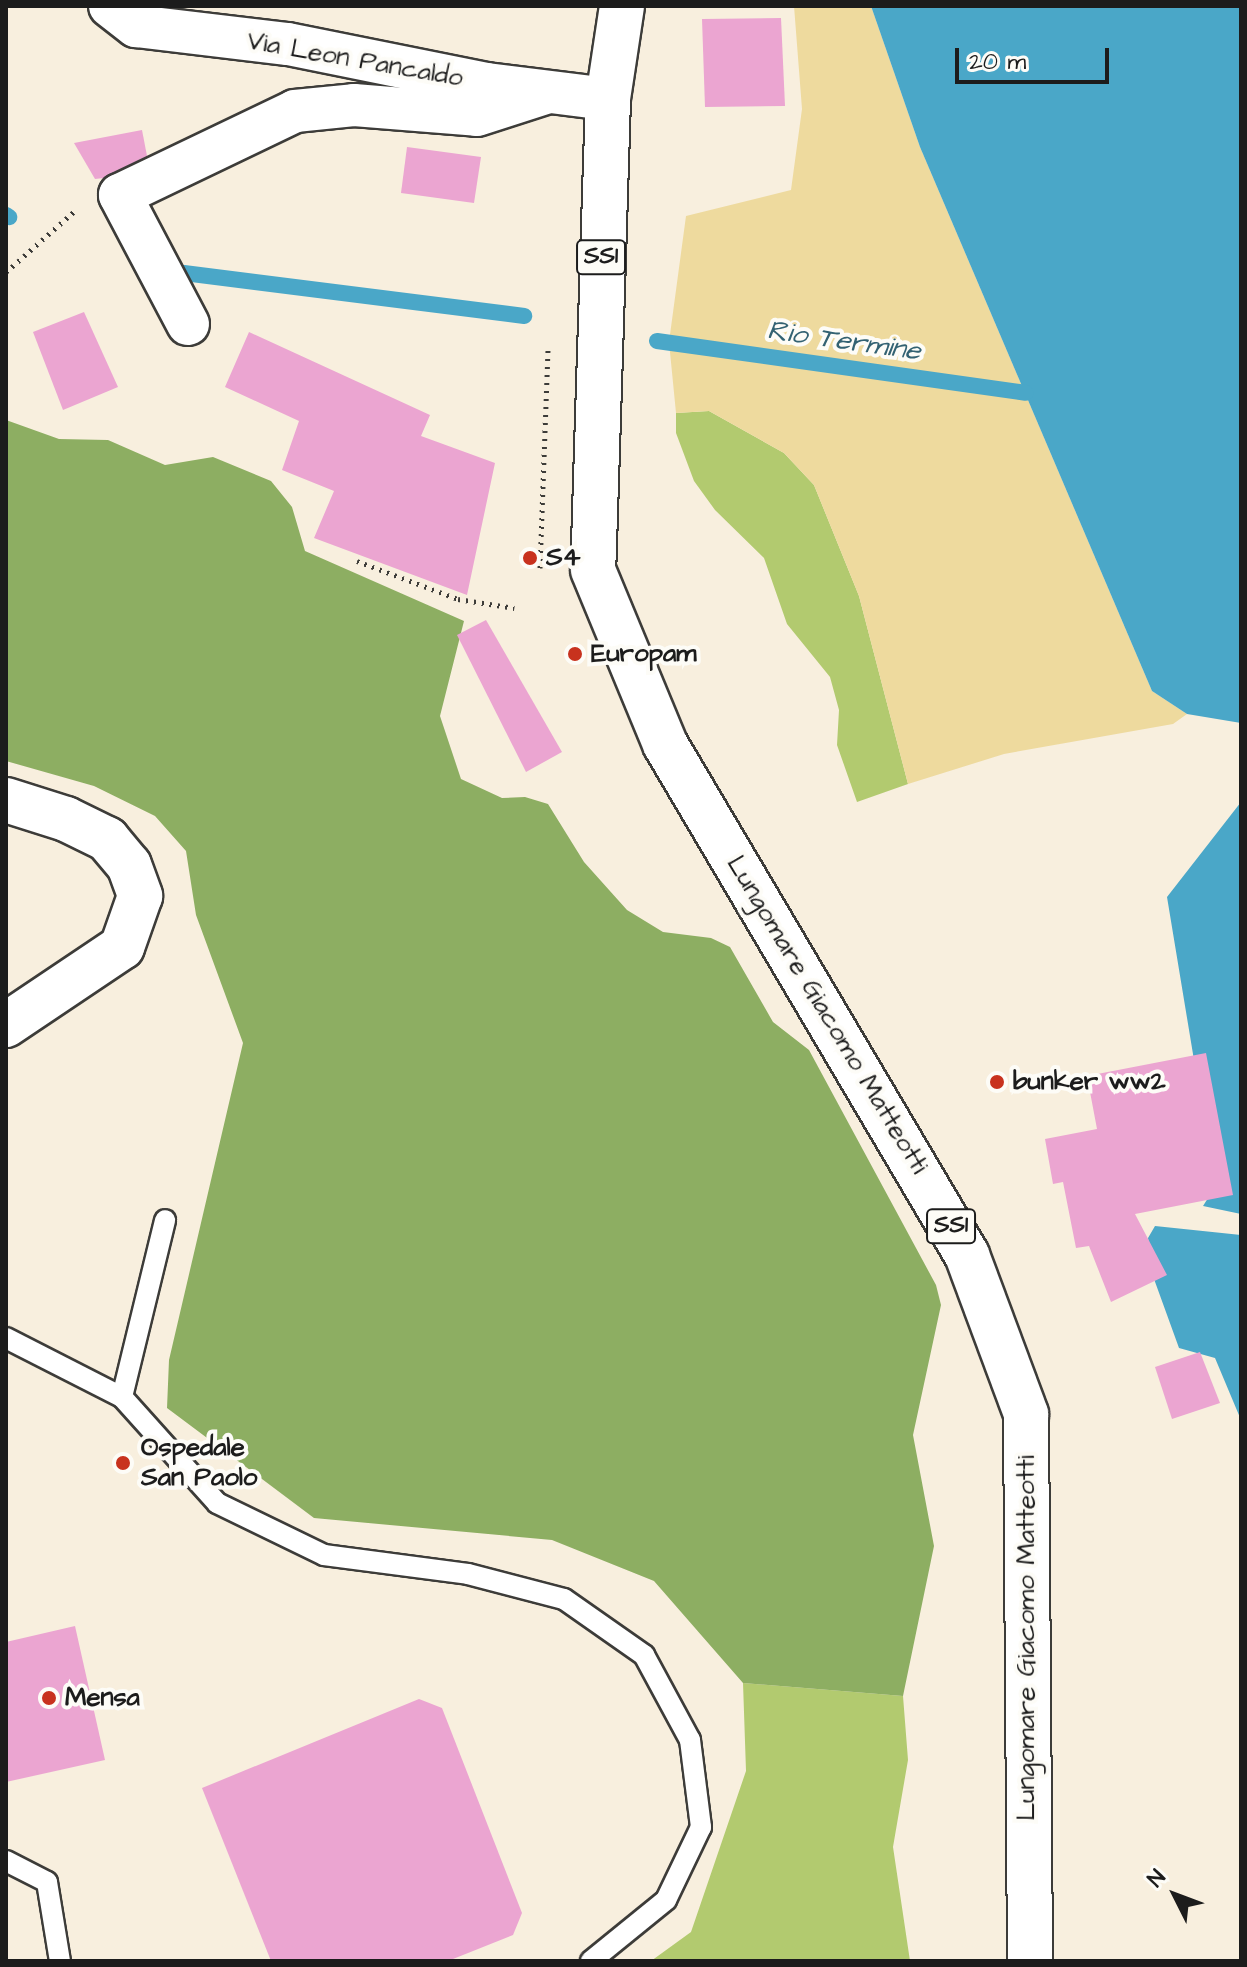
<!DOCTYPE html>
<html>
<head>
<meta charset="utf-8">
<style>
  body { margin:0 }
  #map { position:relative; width:1247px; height:1967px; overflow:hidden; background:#f8efde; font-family:"Architects Daughter",sans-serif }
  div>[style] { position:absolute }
  .green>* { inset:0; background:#b2ca6f }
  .forest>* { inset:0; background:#8dae62 }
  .sand>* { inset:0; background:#eeda9e }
  .water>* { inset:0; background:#4aa7c8 }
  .stream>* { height:16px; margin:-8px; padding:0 8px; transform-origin:8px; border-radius:8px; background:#4aa7c8 }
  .building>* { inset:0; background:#eba5d1 }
  .path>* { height:5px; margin-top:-2.5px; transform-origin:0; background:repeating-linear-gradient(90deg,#3d3c39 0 2px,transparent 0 8px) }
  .roads { filter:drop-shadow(2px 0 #3d3c39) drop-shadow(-2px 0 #3d3c39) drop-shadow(0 2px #3d3c39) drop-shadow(0 -2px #3d3c39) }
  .service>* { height:20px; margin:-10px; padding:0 10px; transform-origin:10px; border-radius:10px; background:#fff }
  .minor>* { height:42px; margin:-21px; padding:0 21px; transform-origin:21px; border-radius:21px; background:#fff }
  .tertiary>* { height:44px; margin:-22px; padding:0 22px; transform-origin:22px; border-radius:22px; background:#fff }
  .primary>* { height:44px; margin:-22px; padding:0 22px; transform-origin:22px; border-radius:22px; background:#fff }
  .dots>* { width:22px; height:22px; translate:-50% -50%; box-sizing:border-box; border:4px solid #fdfcf7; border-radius:50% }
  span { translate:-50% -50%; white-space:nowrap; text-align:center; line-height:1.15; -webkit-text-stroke:8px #fdfcf7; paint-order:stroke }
  .shield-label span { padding:2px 6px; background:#fdfcf7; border:2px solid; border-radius:6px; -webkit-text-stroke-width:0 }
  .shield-label { font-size:24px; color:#1c1c1c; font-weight:700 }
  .street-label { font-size:26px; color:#1c1c1c }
  .poi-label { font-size:26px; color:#1c1c1c; font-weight:700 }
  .left { translate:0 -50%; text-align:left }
  .water-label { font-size:28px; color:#336272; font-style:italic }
  .frame { position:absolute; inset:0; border:8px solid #1c1c1c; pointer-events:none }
  .north { position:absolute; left:1135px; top:1855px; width:80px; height:80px; -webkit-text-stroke:6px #fdfcf7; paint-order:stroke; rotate:312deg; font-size:22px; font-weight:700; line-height:32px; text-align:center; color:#1c1c1c }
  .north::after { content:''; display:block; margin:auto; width:28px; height:36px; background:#1c1c1c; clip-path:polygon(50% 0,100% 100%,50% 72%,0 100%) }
  .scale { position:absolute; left:955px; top:48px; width:154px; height:36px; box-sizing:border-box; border:4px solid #1c1c1c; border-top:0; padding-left:10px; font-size:24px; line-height:28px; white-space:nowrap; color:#1c1c1c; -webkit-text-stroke:6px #fdfcf7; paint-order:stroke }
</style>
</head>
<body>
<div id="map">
  <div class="green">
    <i style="clip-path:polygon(709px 411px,784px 453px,814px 485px,859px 596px,908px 784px,857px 802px,837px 745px,839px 710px,830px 677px,787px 624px,764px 558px,715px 510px,694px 481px,676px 433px,676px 413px)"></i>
    <i style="clip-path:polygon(743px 1683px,903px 1696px,908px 1760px,893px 1847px,910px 1961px,651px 1961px,691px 1932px,746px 1771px)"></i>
  </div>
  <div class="forest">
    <i style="clip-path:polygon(6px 420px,59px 439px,108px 440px,165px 465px,213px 457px,271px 481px,292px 507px,305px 551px,464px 621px,440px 716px,461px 779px,502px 798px,525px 797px,548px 804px,584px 862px,627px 910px,663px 932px,711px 938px,730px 947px,773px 1022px,809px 1050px,936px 1285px,941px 1305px,913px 1435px,934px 1546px,903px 1696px,743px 1683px,654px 1581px,552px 1540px,314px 1518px,167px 1408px,169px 1360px,243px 1043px,196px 915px,186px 851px,155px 816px,94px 786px,6px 761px)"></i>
  </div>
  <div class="sand">
    <i style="clip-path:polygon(794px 6px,871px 6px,920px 147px,1152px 691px,1187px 714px,1173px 724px,1004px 754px,908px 784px,859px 596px,814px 485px,784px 453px,709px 411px,676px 413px,669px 342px,686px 216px,791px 190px,802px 109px)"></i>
  </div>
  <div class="water">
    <i style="clip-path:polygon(871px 6px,1241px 6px,1241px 723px,1187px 714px,1152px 691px,920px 147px)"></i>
    <i style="clip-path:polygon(1241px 802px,1241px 1214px,1203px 1206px,1215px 1187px,1167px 897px)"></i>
    <i style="clip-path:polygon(1155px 1226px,1241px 1235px,1241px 1420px,1215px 1358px,1179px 1348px,1154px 1279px,1148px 1238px)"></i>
  </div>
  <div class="stream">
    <i style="left:6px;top:215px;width:4px;rotate:34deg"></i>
    <i style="left:184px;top:273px;width:343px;rotate:7.2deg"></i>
    <i style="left:657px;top:341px;width:372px;rotate:8deg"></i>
  </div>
  <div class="building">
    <i style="clip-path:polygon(781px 18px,785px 106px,705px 107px,702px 19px)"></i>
    <i style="clip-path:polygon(142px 130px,147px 156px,104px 178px,95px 179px,74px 143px)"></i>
    <i style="clip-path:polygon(407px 147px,481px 157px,474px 203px,401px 193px)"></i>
    <i style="clip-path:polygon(84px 312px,118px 387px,63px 410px,33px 332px)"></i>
    <i style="clip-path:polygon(249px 332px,430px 415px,421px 436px,495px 463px,467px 595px,314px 538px,334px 491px,282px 470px,299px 421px,225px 387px)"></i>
    <i style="clip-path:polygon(486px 620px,562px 752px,526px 772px,457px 635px)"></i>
    <i style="clip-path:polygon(1206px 1053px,1233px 1195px,1135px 1214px,1167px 1275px,1111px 1302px,1089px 1246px,1076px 1248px,1063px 1182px,1053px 1184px,1045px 1139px,1097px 1129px,1087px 1076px)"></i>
    <i style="clip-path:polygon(1200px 1352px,1220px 1403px,1172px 1419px,1155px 1367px)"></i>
    <i style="clip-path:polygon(75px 1626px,105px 1760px,6px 1782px,6px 1642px)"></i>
    <i style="clip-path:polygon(419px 1699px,442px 1708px,522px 1913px,513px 1935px,448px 1961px,271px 1961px,202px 1788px)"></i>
  </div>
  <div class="path">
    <i style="left:6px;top:272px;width:95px;rotate:-41.6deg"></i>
    <i style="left:357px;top:561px;width:108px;rotate:20.6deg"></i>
    <i style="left:458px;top:599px;width:57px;rotate:9.1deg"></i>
    <i style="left:540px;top:568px;width:223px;rotate:-87.9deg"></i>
  </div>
  <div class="roads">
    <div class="service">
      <i style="left:6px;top:1338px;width:130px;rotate:27deg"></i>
      <i style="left:122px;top:1397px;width:142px;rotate:48.1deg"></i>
      <i style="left:217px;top:1503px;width:119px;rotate:25.9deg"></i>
      <i style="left:324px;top:1555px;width:145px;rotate:7.5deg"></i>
      <i style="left:468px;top:1574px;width:99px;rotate:14.6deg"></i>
      <i style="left:564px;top:1599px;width:98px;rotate:35deg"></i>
      <i style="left:644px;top:1655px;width:97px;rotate:61.6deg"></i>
      <i style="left:690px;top:1740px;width:88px;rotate:82.8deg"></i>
      <i style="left:701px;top:1827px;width:81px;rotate:115.6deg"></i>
      <i style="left:666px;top:1900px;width:97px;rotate:140.9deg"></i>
      <i style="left:122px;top:1397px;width:182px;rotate:-76.3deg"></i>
      <i style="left:6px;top:1861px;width:46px;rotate:27.1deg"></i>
      <i style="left:47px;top:1882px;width:80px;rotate:80.7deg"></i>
    </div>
    <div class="minor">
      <i style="left:110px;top:6px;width:33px;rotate:38deg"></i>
      <i style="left:136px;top:26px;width:153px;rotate:6.8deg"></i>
      <i style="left:288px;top:44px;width:203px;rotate:11.4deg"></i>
      <i style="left:487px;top:84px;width:122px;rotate:7.1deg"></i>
      <i style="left:188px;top:324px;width:146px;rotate:-117.8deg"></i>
      <i style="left:120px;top:195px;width:194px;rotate:-25.6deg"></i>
      <i style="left:295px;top:111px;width:59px;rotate:-5.8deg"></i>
      <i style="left:354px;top:105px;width:123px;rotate:4.6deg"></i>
      <i style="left:477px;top:115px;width:71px;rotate:-17.9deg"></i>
    </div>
    <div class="tertiary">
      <i style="left:6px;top:800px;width:63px;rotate:17.6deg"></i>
      <i style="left:66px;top:819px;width:46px;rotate:26deg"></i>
      <i style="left:107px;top:839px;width:34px;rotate:50deg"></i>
      <i style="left:129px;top:865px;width:33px;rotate:70deg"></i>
      <i style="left:140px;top:896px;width:54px;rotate:109.4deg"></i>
      <i style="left:122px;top:947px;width:140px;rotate:146.1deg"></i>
    </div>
    <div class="primary">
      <i style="left:622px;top:6px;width:94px;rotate:98.6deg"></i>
      <i style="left:608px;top:99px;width:471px;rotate:91.8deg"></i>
      <i style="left:593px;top:570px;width:188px;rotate:67.5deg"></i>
      <i style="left:665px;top:744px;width:594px;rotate:59.42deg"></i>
      <i style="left:967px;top:1255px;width:170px;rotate:69.6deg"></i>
      <i style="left:1026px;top:1414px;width:547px;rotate:89.58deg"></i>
    </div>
  </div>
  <div class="dots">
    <i style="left:530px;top:558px;background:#c8321e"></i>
    <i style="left:575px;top:654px;background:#c8321e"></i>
    <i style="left:997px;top:1082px;background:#c8321e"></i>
    <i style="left:123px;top:1463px;background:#c8321e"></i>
    <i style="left:49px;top:1698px;background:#c8321e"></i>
  </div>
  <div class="shield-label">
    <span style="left:601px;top:257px">SS1</span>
    <span style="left:951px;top:1226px">SS1</span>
  </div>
  <div class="street-label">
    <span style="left:355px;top:60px;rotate:10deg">Via Leon Pancaldo</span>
    <span style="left:827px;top:1015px;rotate:59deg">Lungomare Giacomo Matteotti</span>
    <span style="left:1027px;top:1638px;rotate:-90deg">Lungomare Giacomo Matteotti</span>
  </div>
  <div class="poi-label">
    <span class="left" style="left:546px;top:558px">S4</span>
    <span class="left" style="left:591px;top:654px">Europam</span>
    <span class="left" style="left:1013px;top:1082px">bunker ww2</span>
    <span class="left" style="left:141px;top:1463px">Ospedale<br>San Paolo</span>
    <span class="left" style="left:65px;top:1698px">Mensa</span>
  </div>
  <div class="water-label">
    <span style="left:844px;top:341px;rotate:8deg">Rio Termine</span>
  </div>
  <div class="frame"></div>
  <div class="north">N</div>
  <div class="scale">20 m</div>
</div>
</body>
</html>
